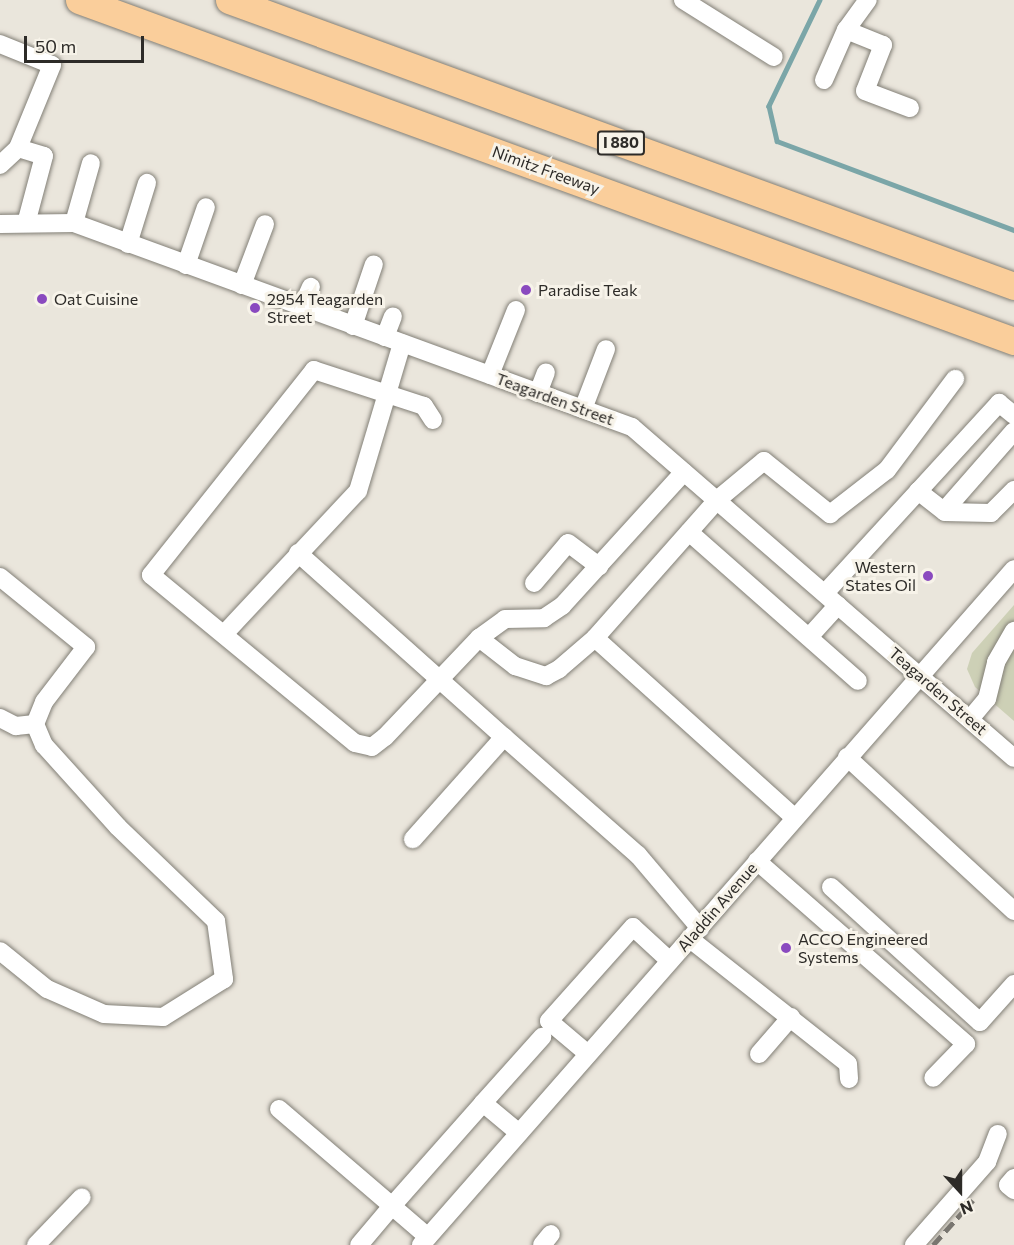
<!DOCTYPE html>
<style>
body{margin:0}
#map{position:relative;width:1014px;height:1245px;overflow:hidden;background:#eae6dc;font-family:Commissioner,sans-serif}
div>[style]{position:absolute}
.green>*{inset:0;background:#cdd0b6}
.stream>*{height:4.5px;margin:-2.25px;padding:0 2.25px;transform-origin:2.25px;border-radius:2.25px;background:#7ba6a8}
.roads{filter:drop-shadow(0 0 2px #827f76) drop-shadow(0 0 2px #827f76)}
.minor>*{height:18px;margin:-9px;padding:0 9px;transform-origin:9px;border-radius:9px;background:#fff}
.highway>*{height:27px;margin:-13.5px;padding:0 13.5px;transform-origin:13.5px;border-radius:13.5px;background:#face9b}
.rail>*{height:4.5px;margin-top:-2.25px;transform-origin:0;background:repeating-linear-gradient(90deg,#797670 0 12px,transparent 0 18px)}
.dots>*{width:16px;height:16px;translate:-50% -50%;box-sizing:border-box;border:3px solid #f7f3e9;border-radius:50%}
span{translate:-50% -50%;white-space:nowrap;text-align:center;line-height:1.15;-webkit-text-stroke:6px #f7f3e9;paint-order:stroke}
.shield-label span{padding:2px 4px;background:#f7f3e9;border:2px solid;border-radius:4px;-webkit-text-stroke-width:0}
.shield-label{font-size:15px;color:#2d2b28;font-weight:700}
.street-label{font-size:16px;color:#2d2b28}
.poi-label{font-size:16px;color:#2d2b28}
.left{translate:0 -50%;text-align:left}
.right{translate:-100% -50%;text-align:right}
.north{position:absolute;left:930px;top:1161px;width:60px;height:60px;-webkit-text-stroke:4px #f7f3e9;paint-order:stroke;rotate:159deg;font-size:16px;font-weight:700;line-height:24px;text-align:center;color:#2d2b28}
.north::after{content:'';display:block;margin:auto;width:21px;height:27px;background:#2d2b28;clip-path:polygon(50% 0,100% 100%,50% 72%,0 100%)}
.scale{position:absolute;left:24px;top:36px;width:120px;height:27px;box-sizing:border-box;border:3px solid #2d2b28;border-top:0;padding-left:8px;font-size:18px;line-height:21px;white-space:nowrap;color:#2d2b28;-webkit-text-stroke:4px #f7f3e9;paint-order:stroke}
</style>
<div id="map">
<div class="green">
<i style="clip-path:polygon(1014px 605px,1014px 721px,975px 687px,967px 669px,972px 653px)"></i>
</div>
<div class="stream">
<i style="left:820px;top:0;width:118px;rotate:115.7deg"></i>
<i style="left:769px;top:106px;width:36px;rotate:77deg"></i>
<i style="left:777px;top:141px;width:253px;rotate:20.6deg"></i>
</div>
<div class="roads">
<div class="minor">
<i style="left:683px;top:0;width:107px;rotate:32.1deg"></i>
<i style="left:846px;top:30px;width:40px;rotate:22deg"></i>
<i style="left:883px;top:45px;width:49px;rotate:111.4deg"></i>
<i style="left:865px;top:91px;width:48px;rotate:20.7deg"></i>
<i style="left:0;top:44px;width:56px;rotate:22deg"></i>
<i style="left:52px;top:65px;width:90px;rotate:112.3deg"></i>
<i style="left:18px;top:148px;width:27px;rotate:17deg"></i>
<i style="left:44px;top:156px;width:66px;rotate:104.9deg"></i>
<i style="left:824px;top:80px;width:55px;rotate:-66.3deg"></i>
<i style="left:846px;top:30px;width:37px;rotate:-54deg"></i>
<i style="left:0;top:165px;width:25px;rotate:-43deg"></i>
<i style="left:74px;top:223px;width:62px;rotate:-74.2deg"></i>
<i style="left:0;top:224px;width:74px;rotate:-0.8deg"></i>
<i style="left:74px;top:223px;width:594px;rotate:20.08deg"></i>
<i style="left:632px;top:427px;width:505px;rotate:40.91deg"></i>
<i style="left:128px;top:244px;width:64px;rotate:-72.7deg"></i>
<i style="left:186px;top:265px;width:61px;rotate:-71deg"></i>
<i style="left:242px;top:285px;width:65px;rotate:-69.3deg"></i>
<i style="left:302px;top:307px;width:22px;rotate:-66deg"></i>
<i style="left:353px;top:326px;width:65px;rotate:-71.3deg"></i>
<i style="left:385px;top:337px;width:22px;rotate:-69deg"></i>
<i style="left:490px;top:375px;width:70px;rotate:-68.2deg"></i>
<i style="left:538px;top:393px;width:22px;rotate:-69deg"></i>
<i style="left:583px;top:409px;width:64px;rotate:-69deg"></i>
<i style="left:433px;top:420px;width:17px;rotate:-123deg"></i>
<i style="left:424px;top:406px;width:116px;rotate:-161.9deg"></i>
<i style="left:314px;top:370px;width:262px;rotate:128.5deg"></i>
<i style="left:151px;top:575px;width:264px;rotate:39.5deg"></i>
<i style="left:355px;top:743px;width:17px;rotate:13deg"></i>
<i style="left:372px;top:747px;width:16px;rotate:-38deg"></i>
<i style="left:385px;top:737px;width:137px;rotate:-46.5deg"></i>
<i style="left:479px;top:638px;width:32px;rotate:-36deg"></i>
<i style="left:505px;top:619px;width:39px;rotate:-1deg"></i>
<i style="left:544px;top:618px;width:22px;rotate:-34deg"></i>
<i style="left:562px;top:606px;width:181px;rotate:-47.7deg"></i>
<i style="left:918px;top:491px;width:34px;rotate:38deg"></i>
<i style="left:945px;top:512px;width:46px;rotate:1.2deg"></i>
<i style="left:991px;top:513px;width:33px;rotate:-45deg"></i>
<i style="left:944px;top:511px;width:106px;rotate:-48.8deg"></i>
<i style="left:689px;top:532px;width:225px;rotate:41.4deg"></i>
<i style="left:298px;top:553px;width:276px;rotate:41.8deg"></i>
<i style="left:504px;top:737px;width:137px;rotate:131.7deg"></i>
<i style="left:0;top:577px;width:111px;rotate:39.1deg"></i>
<i style="left:86px;top:647px;width:69px;rotate:127.4deg"></i>
<i style="left:44px;top:702px;width:24px;rotate:112deg"></i>
<i style="left:35px;top:724px;width:23px;rotate:67deg"></i>
<i style="left:44px;top:745px;width:110px;rotate:47.9deg"></i>
<i style="left:118px;top:827px;width:136px;rotate:43.8deg"></i>
<i style="left:216px;top:921px;width:59px;rotate:82.1deg"></i>
<i style="left:224px;top:979px;width:72px;rotate:148.1deg"></i>
<i style="left:163px;top:1017px;width:59px;rotate:-177.1deg"></i>
<i style="left:104px;top:1014px;width:62px;rotate:-156.3deg"></i>
<i style="left:47px;top:989px;width:60px;rotate:-141deg"></i>
<i style="left:534px;top:583px;width:52px;rotate:-49.6deg"></i>
<i style="left:568px;top:543px;width:39px;rotate:37deg"></i>
<i style="left:825px;top:593px;width:258px;rotate:-47.5deg"></i>
<i style="left:999px;top:403px;width:19px;rotate:39deg"></i>
<i style="left:224px;top:634px;width:196px;rotate:-46.9deg"></i>
<i style="left:358px;top:491px;width:154px;rotate:-73.4deg"></i>
<i style="left:809px;top:637px;width:43px;rotate:-47.8deg"></i>
<i style="left:479px;top:638px;width:46px;rotate:37.9deg"></i>
<i style="left:515px;top:666px;width:33px;rotate:18deg"></i>
<i style="left:546px;top:676px;width:15px;rotate:-28deg"></i>
<i style="left:559px;top:669px;width:48px;rotate:-40.7deg"></i>
<i style="left:595px;top:638px;width:184px;rotate:-48.5deg"></i>
<i style="left:717px;top:500px;width:61px;rotate:-39.7deg"></i>
<i style="left:764px;top:461px;width:85px;rotate:38.8deg"></i>
<i style="left:830px;top:514px;width:72px;rotate:-37.7deg"></i>
<i style="left:887px;top:470px;width:114px;rotate:-53.2deg"></i>
<i style="left:595px;top:638px;width:269px;rotate:42deg"></i>
<i style="left:0;top:718px;width:18px;rotate:27deg"></i>
<i style="left:16px;top:726px;width:19px;rotate:-6deg"></i>
<i style="left:970px;top:719px;width:26px;rotate:-50deg"></i>
<i style="left:987px;top:699px;width:38px;rotate:-76deg"></i>
<i style="left:996px;top:662px;width:36px;rotate:-60deg"></i>
<i style="left:504px;top:737px;width:179px;rotate:41.4deg"></i>
<i style="left:638px;top:855px;width:96px;rotate:49.7deg"></i>
<i style="left:847px;top:757px;width:227px;rotate:42.7deg"></i>
<i style="left:757px;top:861px;width:278px;rotate:41.2deg"></i>
<i style="left:966px;top:1044px;width:47px;rotate:134.1deg"></i>
<i style="left:831px;top:887px;width:201px;rotate:42.2deg"></i>
<i style="left:980px;top:1022px;width:51px;rotate:-48.2deg"></i>
<i style="left:690px;top:939px;width:201px;rotate:38.3deg"></i>
<i style="left:848px;top:1064px;width:15px;rotate:86deg"></i>
<i style="left:588px;top:1054px;width:51px;rotate:-139.8deg"></i>
<i style="left:549px;top:1021px;width:126px;rotate:-48.2deg"></i>
<i style="left:633px;top:927px;width:50px;rotate:42.6deg"></i>
<i style="left:759px;top:1054px;width:49px;rotate:-49.1deg"></i>
<i style="left:279px;top:1109px;width:149px;rotate:40.6deg"></i>
<i style="left:392px;top:1206px;width:51px;rotate:130.2deg"></i>
<i style="left:519px;top:1133px;width:47px;rotate:-140.2deg"></i>
<i style="left:483px;top:1103px;width:89px;rotate:-48.2deg"></i>
<i style="left:1014px;top:1178px;width:9px;rotate:131deg"></i>
<i style="left:1008px;top:1185px;width:8px;rotate:40deg"></i>
<i style="left:428px;top:1237px;width:48px;rotate:-139.3deg"></i>
<i style="left:392px;top:1206px;width:137px;rotate:-48.5deg"></i>
<i style="left:36px;top:1245px;width:66px;rotate:-46.2deg"></i>
<i style="left:421px;top:1245px;width:899px;rotate:-48.74deg"></i>
<i style="left:542px;top:1245px;width:14px;rotate:-51deg"></i>
<i style="left:914px;top:1245px;width:111px;rotate:-48.7deg"></i>
<i style="left:987px;top:1162px;width:30px;rotate:-69deg"></i>
</div>
<div class="highway">
<i style="left:79px;top:0;width:995px;rotate:20.04deg"></i>
<i style="left:229px;top:0;width:835px;rotate:20.02deg"></i>
</div>
</div>
<div class="rail">
<i style="left:933px;top:1245px;width:60px;rotate:-48.4deg"></i>
</div>
<div class="dots">
<i style="left:526px;top:290px;background:#8a4abf"></i>
<i style="left:42px;top:299px;background:#8a4abf"></i>
<i style="left:255px;top:308px;background:#8a4abf"></i>
<i style="left:928px;top:576px;background:#8a4abf"></i>
<i style="left:786px;top:948px;background:#8a4abf"></i>
</div>
<div class="shield-label">
<span style="left:621px;top:143px">I 880</span>
</div>
<div class="street-label">
<span style="left:546px;top:170px;rotate:20deg">Nimitz Freeway</span>
<span style="left:555px;top:399px;rotate:20deg">Teagarden Street</span>
<span style="left:938px;top:691px;rotate:41deg">Teagarden Street</span>
<span style="left:717px;top:907px;rotate:-49deg">Aladdin Avenue</span>
</div>
<div class="poi-label">
<span class="left" style="left:538px;top:290px">Paradise Teak</span>
<span class="left" style="left:54px;top:299px">Oat Cuisine</span>
<span class="left" style="left:267px;top:308px">2954 Teagarden<br>Street</span>
<span class="right" style="left:916px;top:576px">Western<br>States Oil</span>
<span class="left" style="left:798px;top:948px">ACCO Engineered<br>Systems</span>
</div>
<div class="north">N</div>
<div class="scale">50 m</div>
</div>
